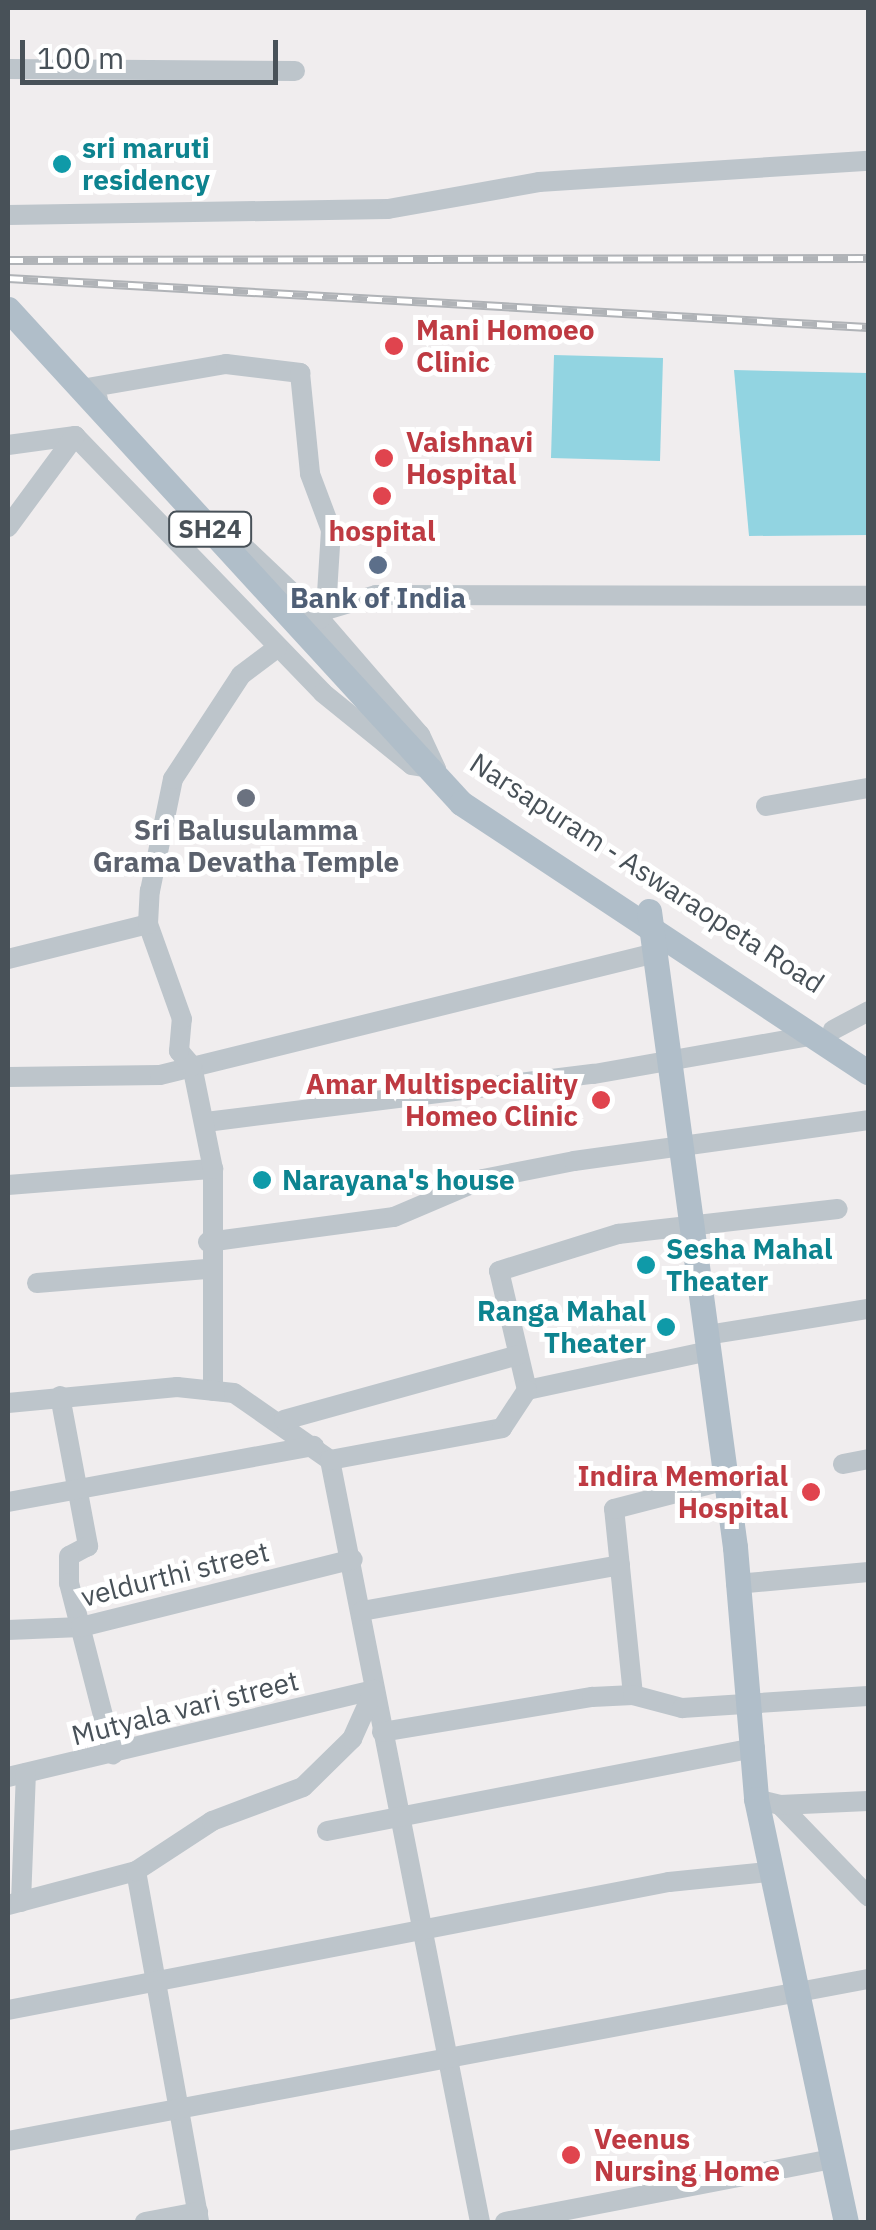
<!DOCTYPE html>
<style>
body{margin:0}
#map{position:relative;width:876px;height:2230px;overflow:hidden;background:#f0edee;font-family:"IBM Plex Sans",sans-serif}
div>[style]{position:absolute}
.water>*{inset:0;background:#92d4e1}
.minor>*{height:20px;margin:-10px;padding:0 10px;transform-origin:10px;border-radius:10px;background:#bdc5cb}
.major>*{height:25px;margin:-12.5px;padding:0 12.5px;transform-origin:12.5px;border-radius:12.5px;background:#b0bec9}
.rail>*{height:9px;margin-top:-4.5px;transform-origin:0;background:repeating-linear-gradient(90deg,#fff 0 15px,#b0b3b7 0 30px);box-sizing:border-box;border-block:2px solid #b0b3b7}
.dots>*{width:28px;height:28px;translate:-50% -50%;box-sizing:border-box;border:5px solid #fff;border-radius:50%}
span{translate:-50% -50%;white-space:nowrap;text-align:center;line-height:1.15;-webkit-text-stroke:10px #fff;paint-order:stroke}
.shield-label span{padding:2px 8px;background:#fff;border:2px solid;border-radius:8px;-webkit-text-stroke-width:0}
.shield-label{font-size:25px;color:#485158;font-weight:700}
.culture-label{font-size:28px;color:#0d838f;font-weight:700}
.left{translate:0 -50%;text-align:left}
.right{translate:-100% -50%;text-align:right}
.health-label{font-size:28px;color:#be3a42;font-weight:700}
.service-label{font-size:28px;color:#4e5e75;font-weight:700}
.worship-label{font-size:28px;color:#5b616d;font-weight:700}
.street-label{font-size:28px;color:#485158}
.frame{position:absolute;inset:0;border:10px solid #485158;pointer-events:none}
.scale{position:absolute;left:20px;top:40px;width:258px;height:45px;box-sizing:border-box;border:5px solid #485158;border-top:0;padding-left:12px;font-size:30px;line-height:35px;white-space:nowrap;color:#485158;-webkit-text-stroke:8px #fff;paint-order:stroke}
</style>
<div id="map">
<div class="water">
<i style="clip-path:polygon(554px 355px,663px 358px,660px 461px,551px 458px)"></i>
<i style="clip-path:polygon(734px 370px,868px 373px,868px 535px,749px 536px)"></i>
</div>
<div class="minor">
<i style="left:8px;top:69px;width:287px;rotate:0.4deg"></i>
<i style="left:8px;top:215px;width:380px;rotate:-0.9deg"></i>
<i style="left:388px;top:209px;width:153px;rotate:-10.1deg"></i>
<i style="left:539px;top:182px;width:330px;rotate:-3.7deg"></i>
<i style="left:98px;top:399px;width:16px;rotate:-135deg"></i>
<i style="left:87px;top:388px;width:141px;rotate:-9.8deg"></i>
<i style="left:226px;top:364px;width:75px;rotate:6.9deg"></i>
<i style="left:300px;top:373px;width:101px;rotate:84.3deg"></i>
<i style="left:310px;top:474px;width:60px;rotate:69.4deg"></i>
<i style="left:331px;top:530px;width:80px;rotate:93.6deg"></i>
<i style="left:75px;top:436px;width:357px;rotate:46deg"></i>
<i style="left:323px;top:693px;width:114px;rotate:39deg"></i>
<i style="left:412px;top:765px;width:24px;rotate:9deg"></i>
<i style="left:436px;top:769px;width:38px;rotate:-115deg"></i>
<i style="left:420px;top:735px;width:153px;rotate:-130.8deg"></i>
<i style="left:320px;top:619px;width:11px;rotate:-56deg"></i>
<i style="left:326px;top:610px;width:52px;rotate:-16.7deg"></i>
<i style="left:376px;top:595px;width:492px;rotate:0.1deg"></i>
<i style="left:8px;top:445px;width:68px;rotate:-7.7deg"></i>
<i style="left:8px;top:527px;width:113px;rotate:-53.6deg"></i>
<i style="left:227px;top:531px;width:128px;rotate:43.4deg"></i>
<i style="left:766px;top:806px;width:104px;rotate:-10deg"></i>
<i style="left:8px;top:959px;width:144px;rotate:-14deg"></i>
<i style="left:833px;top:1030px;width:40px;rotate:-28deg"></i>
<i style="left:8px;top:1077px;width:152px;rotate:-0.8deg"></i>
<i style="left:160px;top:1075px;width:506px;rotate:-13.84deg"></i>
<i style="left:206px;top:1122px;width:391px;rotate:-7.1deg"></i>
<i style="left:594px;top:1074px;width:219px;rotate:-10deg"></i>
<i style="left:8px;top:1185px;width:206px;rotate:-4.5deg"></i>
<i style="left:208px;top:1242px;width:188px;rotate:-7.7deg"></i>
<i style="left:394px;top:1217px;width:97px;rotate:-23.1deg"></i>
<i style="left:483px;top:1179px;width:93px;rotate:-11.2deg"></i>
<i style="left:574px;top:1161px;width:297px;rotate:-7.9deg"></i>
<i style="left:37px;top:1283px;width:173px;rotate:-4.7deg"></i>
<i style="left:707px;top:1335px;width:163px;rotate:-9.2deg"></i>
<i style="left:709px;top:1351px;width:186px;rotate:167.9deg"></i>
<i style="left:527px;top:1390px;width:122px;rotate:-103.2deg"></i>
<i style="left:499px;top:1271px;width:125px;rotate:-17.3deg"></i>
<i style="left:618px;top:1234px;width:221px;rotate:-6.5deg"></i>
<i style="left:213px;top:1391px;width:222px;rotate:-90deg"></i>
<i style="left:213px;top:1169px;width:105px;rotate:-101.5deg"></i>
<i style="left:192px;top:1066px;width:20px;rotate:-131deg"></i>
<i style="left:179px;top:1051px;width:32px;rotate:-85deg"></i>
<i style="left:182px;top:1019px;width:101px;rotate:-109.7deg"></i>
<i style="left:148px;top:924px;width:33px;rotate:-87deg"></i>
<i style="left:150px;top:891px;width:114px;rotate:-78.4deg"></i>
<i style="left:173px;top:779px;width:124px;rotate:-56.8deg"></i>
<i style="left:241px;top:675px;width:45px;rotate:-36.9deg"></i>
<i style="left:60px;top:1396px;width:153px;rotate:79.4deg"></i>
<i style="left:88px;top:1546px;width:21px;rotate:152deg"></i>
<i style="left:69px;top:1556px;width:27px;rotate:90deg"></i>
<i style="left:69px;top:1583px;width:177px;rotate:75.6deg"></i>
<i style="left:8px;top:1403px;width:170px;rotate:-5.4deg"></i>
<i style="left:177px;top:1387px;width:57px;rotate:6deg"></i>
<i style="left:234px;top:1393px;width:117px;rotate:34.9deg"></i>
<i style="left:330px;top:1460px;width:777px;rotate:78.86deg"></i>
<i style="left:284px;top:1420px;width:243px;rotate:-15.5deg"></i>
<i style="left:330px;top:1460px;width:175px;rotate:-10.5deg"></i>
<i style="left:502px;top:1428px;width:45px;rotate:-56.7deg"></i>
<i style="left:843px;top:1464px;width:25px;rotate:-11deg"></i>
<i style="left:8px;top:1502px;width:311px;rotate:-10.4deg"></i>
<i style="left:736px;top:1584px;width:133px;rotate:-5.2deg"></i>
<i style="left:362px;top:1611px;width:262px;rotate:-10.1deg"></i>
<i style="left:8px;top:1630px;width:73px;rotate:-2.4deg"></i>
<i style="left:81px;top:1627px;width:280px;rotate:-14deg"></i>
<i style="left:633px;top:1695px;width:187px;rotate:-95.8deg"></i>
<i style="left:614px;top:1509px;width:116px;rotate:-14.5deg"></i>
<i style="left:382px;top:1732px;width:213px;rotate:-9.5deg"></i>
<i style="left:592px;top:1697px;width:41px;rotate:-2.8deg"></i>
<i style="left:633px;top:1695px;width:51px;rotate:14.9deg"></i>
<i style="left:682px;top:1708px;width:186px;rotate:-3.7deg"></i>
<i style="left:8px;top:1777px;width:376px;rotate:-13.4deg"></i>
<i style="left:756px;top:1799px;width:25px;rotate:14deg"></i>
<i style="left:780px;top:1805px;width:127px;rotate:46deg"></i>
<i style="left:780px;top:1805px;width:88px;rotate:-2.6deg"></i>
<i style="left:327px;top:1831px;width:436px;rotate:-11deg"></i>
<i style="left:136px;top:1871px;width:357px;rotate:79.8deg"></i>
<i style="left:21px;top:1902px;width:129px;rotate:-87.8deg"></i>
<i style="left:8px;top:1905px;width:132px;rotate:-14.9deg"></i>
<i style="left:136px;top:1871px;width:91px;rotate:-33.3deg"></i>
<i style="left:212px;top:1821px;width:97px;rotate:-20.5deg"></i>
<i style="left:303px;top:1787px;width:69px;rotate:-44.4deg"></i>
<i style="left:352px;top:1739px;width:54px;rotate:-65.8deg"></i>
<i style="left:8px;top:2010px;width:673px;rotate:-10.96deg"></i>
<i style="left:669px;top:1882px;width:100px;rotate:-5.8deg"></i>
<i style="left:8px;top:2141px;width:875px;rotate:-10.67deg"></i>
<i style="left:145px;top:2222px;width:54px;rotate:-10.7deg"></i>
<i style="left:505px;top:2222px;width:329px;rotate:-10.9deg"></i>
</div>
<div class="major">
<i style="left:8px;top:309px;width:670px;rotate:47.48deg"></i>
<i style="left:461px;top:803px;width:488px;rotate:33.5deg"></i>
<i style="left:649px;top:911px;width:642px;rotate:82.3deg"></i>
<i style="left:735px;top:1547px;width:253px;rotate:85.2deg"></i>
<i style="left:756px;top:1799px;width:432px;rotate:78deg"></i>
</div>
<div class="rail">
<i style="left:8px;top:260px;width:860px;rotate:-0.13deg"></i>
<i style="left:8px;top:278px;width:861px;rotate:3.26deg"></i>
</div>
<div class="dots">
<i style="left:62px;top:164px;background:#0f9aa8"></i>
<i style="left:394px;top:346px;background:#e0444e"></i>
<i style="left:384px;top:458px;background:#e0444e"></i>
<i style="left:382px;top:496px;background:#e0444e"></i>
<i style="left:378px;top:565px;background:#5c6f8a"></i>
<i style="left:246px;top:798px;background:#6b7280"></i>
<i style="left:601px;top:1100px;background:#e0444e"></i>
<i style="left:262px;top:1180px;background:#0f9aa8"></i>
<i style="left:646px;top:1265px;background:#0f9aa8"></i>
<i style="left:666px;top:1327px;background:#0f9aa8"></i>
<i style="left:811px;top:1492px;background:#e0444e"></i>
<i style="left:571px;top:2155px;background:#e0444e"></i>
</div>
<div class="shield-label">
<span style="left:210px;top:529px">SH24</span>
</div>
<div class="culture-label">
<span class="left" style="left:82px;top:164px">sri maruti<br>residency</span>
<span class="left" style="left:282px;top:1180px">Narayana's house</span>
<span class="left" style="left:666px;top:1265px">Sesha Mahal<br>Theater</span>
<span class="right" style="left:646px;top:1327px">Ranga Mahal<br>Theater</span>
</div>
<div class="health-label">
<span class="left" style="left:416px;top:346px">Mani Homoeo<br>Clinic</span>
<span class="left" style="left:406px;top:458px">Vaishnavi<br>Hospital</span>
<span style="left:382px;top:531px">hospital</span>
<span class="right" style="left:578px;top:1100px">Amar Multispeciality<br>Homeo Clinic</span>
<span class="right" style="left:788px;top:1492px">Indira Memorial<br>Hospital</span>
<span class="left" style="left:594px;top:2155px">Veenus<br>Nursing Home</span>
</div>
<div class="service-label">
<span style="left:378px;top:598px">Bank of India</span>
</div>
<div class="worship-label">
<span style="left:246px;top:846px">Sri Balusulamma<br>Grama Devatha Temple</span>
</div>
<div class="street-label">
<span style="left:647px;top:873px;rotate:33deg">Narsapuram - Aswaraopeta Road</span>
<span style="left:175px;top:1574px;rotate:-14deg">veldurthi street</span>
<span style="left:185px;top:1708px;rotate:-14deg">Mutyala vari street</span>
</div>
<div class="frame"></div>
<div class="scale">100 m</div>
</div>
